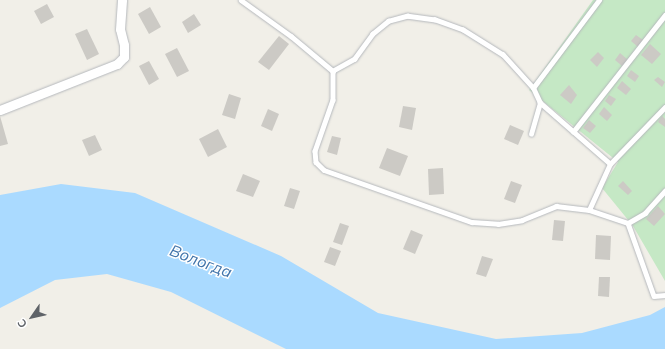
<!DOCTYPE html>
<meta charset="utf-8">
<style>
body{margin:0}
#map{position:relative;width:665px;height:349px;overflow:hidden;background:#f1efe8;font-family:Mulish,sans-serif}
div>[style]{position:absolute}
.green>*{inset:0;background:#c5e8c5}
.water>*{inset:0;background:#aadaff}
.building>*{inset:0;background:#cccac5}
.roads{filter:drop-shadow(0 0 1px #b5b8bc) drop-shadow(0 0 1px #b5b8bc)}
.lane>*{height:4.5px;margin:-2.25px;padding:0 2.25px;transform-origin:2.25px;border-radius:2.25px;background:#fff}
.street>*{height:9px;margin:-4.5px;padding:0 4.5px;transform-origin:4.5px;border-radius:4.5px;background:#fff}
span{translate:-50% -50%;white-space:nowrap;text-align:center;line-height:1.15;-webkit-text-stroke:3px #fff;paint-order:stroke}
.water-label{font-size:16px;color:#4174aa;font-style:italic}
.north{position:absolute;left:12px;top:297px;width:40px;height:40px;-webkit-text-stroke:3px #fff;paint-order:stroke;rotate:236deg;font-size:11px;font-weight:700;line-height:16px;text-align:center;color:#5f6368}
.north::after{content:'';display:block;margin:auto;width:14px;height:18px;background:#5f6368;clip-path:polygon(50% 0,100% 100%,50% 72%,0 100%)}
</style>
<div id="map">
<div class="green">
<i style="clip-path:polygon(593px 0,665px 0,665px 281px,633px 226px,602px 188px,618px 162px,529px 90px)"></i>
</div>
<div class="water">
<i style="clip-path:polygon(61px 184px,135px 193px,281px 256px,378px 313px,496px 339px,582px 333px,650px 315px,665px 307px,665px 349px,286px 349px,171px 292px,107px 274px,55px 280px,0 308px,0 195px)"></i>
</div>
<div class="building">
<i style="clip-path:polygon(47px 4px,54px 17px,41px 24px,34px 11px)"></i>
<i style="clip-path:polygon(150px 7px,161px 27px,149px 34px,138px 14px)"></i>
<i style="clip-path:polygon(194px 14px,201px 25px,188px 33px,182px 22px)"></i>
<i style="clip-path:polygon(87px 29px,99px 54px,87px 60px,75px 34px)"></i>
<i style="clip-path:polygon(636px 35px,643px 40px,638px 47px,631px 41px)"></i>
<i style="clip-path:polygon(279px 36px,289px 44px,269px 70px,258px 62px)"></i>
<i style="clip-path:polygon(650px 44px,661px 54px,652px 64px,641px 55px)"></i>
<i style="clip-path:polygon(177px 48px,189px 71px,177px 77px,165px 54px)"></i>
<i style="clip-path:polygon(598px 52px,604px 58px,597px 67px,590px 60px)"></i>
<i style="clip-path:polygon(620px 53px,628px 60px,622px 66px,615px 60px)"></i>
<i style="clip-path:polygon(149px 61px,159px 79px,149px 85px,139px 66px)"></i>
<i style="clip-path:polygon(631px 70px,639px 76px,635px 82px,627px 76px)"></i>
<i style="clip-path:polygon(658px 77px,665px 82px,662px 87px,654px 80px)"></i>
<i style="clip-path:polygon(622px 81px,631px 89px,626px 95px,617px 88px)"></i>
<i style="clip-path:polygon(569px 85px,577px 95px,571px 104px,560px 95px)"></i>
<i style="clip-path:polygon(229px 94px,241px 98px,235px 119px,222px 115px)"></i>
<i style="clip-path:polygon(609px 95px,616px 99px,611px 106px,605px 101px)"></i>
<i style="clip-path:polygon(403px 106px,416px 108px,412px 130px,399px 127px)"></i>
<i style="clip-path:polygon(604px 107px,612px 115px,607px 121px,599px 114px)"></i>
<i style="clip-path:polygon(268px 109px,279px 114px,272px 131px,261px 126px)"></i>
<i style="clip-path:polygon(0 116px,8px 144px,0 146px)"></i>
<i style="clip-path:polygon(662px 116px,665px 119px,665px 127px,658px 122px)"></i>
<i style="clip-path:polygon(589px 120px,596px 126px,590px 133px,583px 128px)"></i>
<i style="clip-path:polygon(510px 125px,524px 131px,518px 145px,504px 139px)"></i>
<i style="clip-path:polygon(218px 129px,227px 147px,208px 157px,199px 139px)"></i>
<i style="clip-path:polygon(95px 135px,102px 150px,89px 156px,82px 140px)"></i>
<i style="clip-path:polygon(332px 136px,341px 138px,337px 155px,327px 152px)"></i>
<i style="clip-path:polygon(387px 148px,408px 156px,400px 176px,379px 168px)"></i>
<i style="clip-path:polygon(443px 168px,444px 194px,429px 195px,428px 169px)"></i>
<i style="clip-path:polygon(243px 174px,260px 181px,253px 197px,236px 191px)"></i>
<i style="clip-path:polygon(511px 181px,522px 185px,515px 203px,504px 199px)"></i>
<i style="clip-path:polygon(623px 181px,632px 191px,628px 195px,618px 186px)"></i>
<i style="clip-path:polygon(290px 188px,300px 191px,294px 209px,284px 206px)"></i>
<i style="clip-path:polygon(658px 206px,665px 214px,654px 226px,646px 219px)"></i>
<i style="clip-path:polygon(554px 220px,565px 221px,563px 241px,552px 240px)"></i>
<i style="clip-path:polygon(340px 223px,349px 226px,342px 245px,333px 242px)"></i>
<i style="clip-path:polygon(411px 230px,423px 235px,415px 254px,403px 249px)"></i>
<i style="clip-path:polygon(596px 235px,611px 236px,610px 260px,595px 259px)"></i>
<i style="clip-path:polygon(330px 247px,341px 251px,335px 266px,324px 262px)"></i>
<i style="clip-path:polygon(482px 256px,493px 259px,486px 277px,476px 274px)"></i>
<i style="clip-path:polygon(599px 277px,610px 277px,609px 297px,598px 296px)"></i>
</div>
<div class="roads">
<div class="lane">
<i style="left:241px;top:0;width:62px;rotate:35.8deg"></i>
<i style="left:291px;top:36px;width:55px;rotate:39.8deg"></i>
<i style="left:533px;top:88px;width:110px;rotate:-53.1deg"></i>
<i style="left:573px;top:132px;width:149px;rotate:-51.8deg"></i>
<i style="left:531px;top:134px;width:32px;rotate:-74deg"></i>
<i style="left:610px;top:164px;width:93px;rotate:-138.9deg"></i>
<i style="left:540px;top:103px;width:17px;rotate:-115deg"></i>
<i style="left:533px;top:88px;width:45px;rotate:-132.3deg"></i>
<i style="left:503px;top:55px;width:47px;rotate:-148deg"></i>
<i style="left:463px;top:30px;width:30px;rotate:-160deg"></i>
<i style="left:435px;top:20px;width:27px;rotate:-172deg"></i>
<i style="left:408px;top:16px;width:20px;rotate:165deg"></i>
<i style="left:389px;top:21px;width:21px;rotate:141deg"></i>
<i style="left:373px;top:34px;width:31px;rotate:126deg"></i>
<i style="left:355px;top:59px;width:25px;rotate:151deg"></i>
<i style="left:333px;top:71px;width:29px;rotate:90deg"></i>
<i style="left:333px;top:100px;width:54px;rotate:109.4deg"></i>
<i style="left:315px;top:151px;width:11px;rotate:85deg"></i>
<i style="left:316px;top:162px;width:11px;rotate:45deg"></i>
<i style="left:324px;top:170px;width:157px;rotate:19.4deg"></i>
<i style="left:472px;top:222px;width:26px;rotate:4deg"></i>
<i style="left:498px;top:224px;width:24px;rotate:-9deg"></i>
<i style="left:522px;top:220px;width:37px;rotate:-22deg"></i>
<i style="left:556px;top:206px;width:33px;rotate:7deg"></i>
<i style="left:589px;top:210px;width:41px;rotate:18.4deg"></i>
<i style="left:628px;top:223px;width:77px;rotate:70.4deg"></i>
<i style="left:654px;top:296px;width:11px;rotate:-5deg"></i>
<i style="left:589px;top:210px;width:51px;rotate:-65.5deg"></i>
<i style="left:610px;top:164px;width:79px;rotate:-46deg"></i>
<i style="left:628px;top:223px;width:20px;rotate:-30deg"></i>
<i style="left:645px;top:213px;width:30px;rotate:-48deg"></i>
</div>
<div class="street">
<i style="left:0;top:110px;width:126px;rotate:-21.5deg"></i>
<i style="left:117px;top:64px;width:10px;rotate:-45deg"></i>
<i style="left:124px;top:57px;width:12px;rotate:-90deg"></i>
<i style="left:124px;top:45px;width:16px;rotate:-104deg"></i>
<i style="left:120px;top:29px;width:29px;rotate:-86deg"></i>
</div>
</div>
<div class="water-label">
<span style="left:201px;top:261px;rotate:21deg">Вологда</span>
</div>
<div class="north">С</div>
</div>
